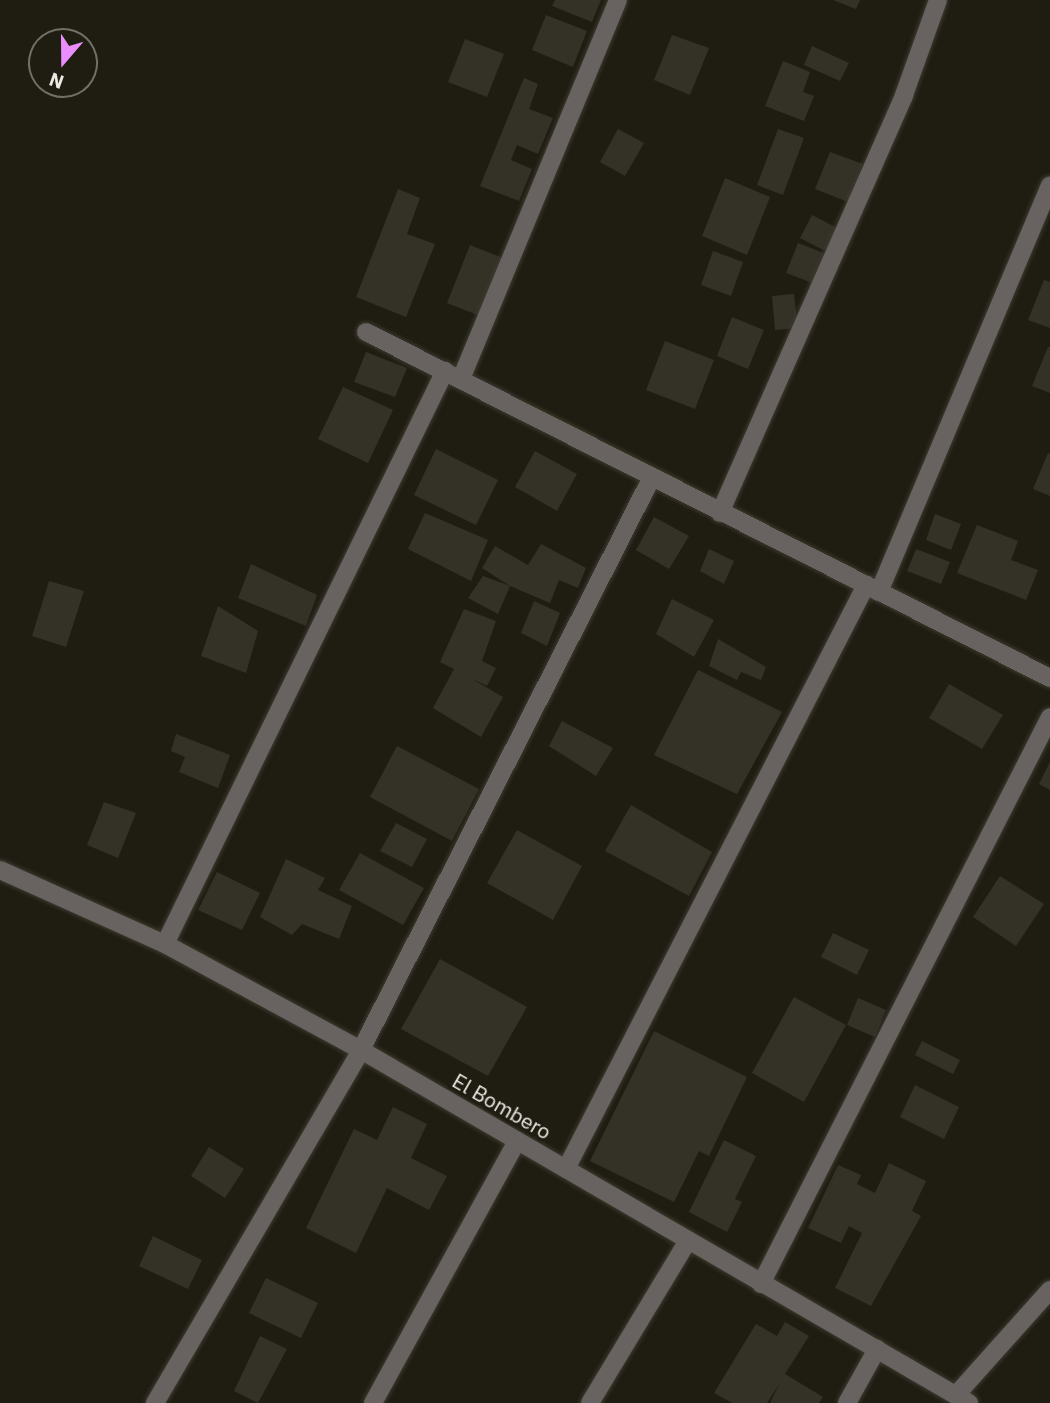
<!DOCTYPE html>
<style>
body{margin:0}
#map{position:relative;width:1050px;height:1403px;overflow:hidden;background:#1f1d12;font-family:"IBM Plex Sans",sans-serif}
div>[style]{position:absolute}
.building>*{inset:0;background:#343227}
.roads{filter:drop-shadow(0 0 2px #3c3a2f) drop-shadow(0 0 2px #3c3a2f)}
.minor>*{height:18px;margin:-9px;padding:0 9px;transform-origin:9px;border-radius:9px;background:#686360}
span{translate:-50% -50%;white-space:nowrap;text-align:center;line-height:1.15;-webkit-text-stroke:7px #1f1d12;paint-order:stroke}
.street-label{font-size:21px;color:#ebeae3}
.north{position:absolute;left:28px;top:28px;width:70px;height:70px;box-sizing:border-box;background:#1f1d12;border:2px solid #716f66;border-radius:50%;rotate:200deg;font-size:19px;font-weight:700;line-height:28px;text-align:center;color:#ebeae3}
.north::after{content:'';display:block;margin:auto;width:24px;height:32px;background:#ea8dfd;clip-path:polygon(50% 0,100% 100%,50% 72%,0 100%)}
</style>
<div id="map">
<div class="building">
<i style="clip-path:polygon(555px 0,601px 0,592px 22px,552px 6px)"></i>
<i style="clip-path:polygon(833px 0,860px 0,856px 9px)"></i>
<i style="clip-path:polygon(546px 15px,587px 31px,573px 67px,532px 50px)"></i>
<i style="clip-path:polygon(672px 35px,709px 48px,690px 95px,654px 80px)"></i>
<i style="clip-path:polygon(465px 39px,504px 54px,487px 97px,448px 82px)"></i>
<i style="clip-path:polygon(812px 46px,849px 63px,840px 81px,804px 65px)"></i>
<i style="clip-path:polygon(783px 61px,810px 72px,803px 92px,814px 96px,804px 121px,765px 106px)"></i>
<i style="clip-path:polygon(524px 78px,538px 84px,529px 109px,553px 118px,538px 154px,517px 145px,511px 160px,532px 169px,519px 201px,480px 186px)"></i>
<i style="clip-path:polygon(618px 129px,644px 143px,625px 176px,600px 162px)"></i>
<i style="clip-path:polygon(778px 129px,804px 138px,783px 195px,757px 185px)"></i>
<i style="clip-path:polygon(830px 152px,863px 164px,848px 202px,815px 189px)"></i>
<i style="clip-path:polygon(725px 178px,770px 197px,747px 255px,702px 236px)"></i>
<i style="clip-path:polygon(398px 189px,420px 198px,407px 234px,435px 244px,406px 317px,356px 297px)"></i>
<i style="clip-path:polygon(812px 215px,841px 230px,829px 253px,800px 238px)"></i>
<i style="clip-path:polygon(798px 243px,829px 255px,818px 285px,786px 273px)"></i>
<i style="clip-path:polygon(470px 245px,503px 258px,480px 316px,447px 303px)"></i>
<i style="clip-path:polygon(713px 251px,743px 262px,731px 296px,701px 285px)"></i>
<i style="clip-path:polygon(1044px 280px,1050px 282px,1050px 328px,1028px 320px)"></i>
<i style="clip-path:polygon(794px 294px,798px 328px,775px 330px,772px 296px)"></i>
<i style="clip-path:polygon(732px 317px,764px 330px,748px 369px,717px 356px)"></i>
<i style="clip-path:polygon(665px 341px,714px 360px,695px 409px,646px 390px)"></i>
<i style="clip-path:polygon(1048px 347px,1050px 347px,1050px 393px,1032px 386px)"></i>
<i style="clip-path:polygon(366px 352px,407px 368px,395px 397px,354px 382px)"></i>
<i style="clip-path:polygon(343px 387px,393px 410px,368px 463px,318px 439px)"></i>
<i style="clip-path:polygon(436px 449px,498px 480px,476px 525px,414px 495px)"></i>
<i style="clip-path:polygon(535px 451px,577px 474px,557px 511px,515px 487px)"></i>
<i style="clip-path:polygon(1048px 453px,1050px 454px,1050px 496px,1033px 489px)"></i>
<i style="clip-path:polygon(425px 513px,488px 540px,471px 581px,408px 549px)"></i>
<i style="clip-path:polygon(935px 514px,961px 524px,951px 550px,926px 540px)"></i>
<i style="clip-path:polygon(654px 517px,689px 536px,669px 569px,636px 550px)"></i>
<i style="clip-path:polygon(977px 525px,1018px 541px,1011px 560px,1038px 570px,1026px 600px,957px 573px)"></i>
<i style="clip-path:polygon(541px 544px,586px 568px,578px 588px,559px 580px,550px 603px,510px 586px,482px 568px,495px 546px,528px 565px)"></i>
<i style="clip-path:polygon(709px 549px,734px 561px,724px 584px,700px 571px)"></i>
<i style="clip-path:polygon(916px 549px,950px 562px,941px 584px,907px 571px)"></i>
<i style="clip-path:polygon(251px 564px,317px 595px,306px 626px,238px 598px)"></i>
<i style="clip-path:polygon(483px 576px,510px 586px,498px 614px,468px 598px)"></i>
<i style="clip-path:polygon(49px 581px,84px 591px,66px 647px,32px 636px)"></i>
<i style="clip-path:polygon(672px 599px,714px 620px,694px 657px,656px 634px)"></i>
<i style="clip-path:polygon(534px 601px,560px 613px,547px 646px,521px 633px)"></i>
<i style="clip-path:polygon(218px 606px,258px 631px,246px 673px,201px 656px)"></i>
<i style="clip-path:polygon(464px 609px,496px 621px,482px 661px,496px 668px,487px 686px,472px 679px,503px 697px,481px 737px,433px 708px,454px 669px,440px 662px)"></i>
<i style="clip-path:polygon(718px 639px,766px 667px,761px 680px,741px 672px,737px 680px,709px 666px)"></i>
<i style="clip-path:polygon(698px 670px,782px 712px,737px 794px,654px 755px)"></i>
<i style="clip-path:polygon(949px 684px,1003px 715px,982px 749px,929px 718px)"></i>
<i style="clip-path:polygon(562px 721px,613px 748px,596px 776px,549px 746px)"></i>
<i style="clip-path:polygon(176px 734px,230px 755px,218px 788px,179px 772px,185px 757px,171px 751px)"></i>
<i style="clip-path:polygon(397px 746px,479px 789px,452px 841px,370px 797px)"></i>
<i style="clip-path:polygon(1050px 762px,1050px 790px,1039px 784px)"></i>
<i style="clip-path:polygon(104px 802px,136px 813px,118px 858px,87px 845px)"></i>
<i style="clip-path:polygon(631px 805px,712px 852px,689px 896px,605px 851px)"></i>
<i style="clip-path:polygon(396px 823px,427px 839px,412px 867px,380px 851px)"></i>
<i style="clip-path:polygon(517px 830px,582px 866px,553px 920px,487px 883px)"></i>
<i style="clip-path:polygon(360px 853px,424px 888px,403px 925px,339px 890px)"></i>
<i style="clip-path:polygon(286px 859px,325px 878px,318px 890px,352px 906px,339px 939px,302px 924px,292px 935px,260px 917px)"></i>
<i style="clip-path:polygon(217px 872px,260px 893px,242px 930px,198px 910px)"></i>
<i style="clip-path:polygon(1000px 876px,1044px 904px,1016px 946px,973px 917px)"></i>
<i style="clip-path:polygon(833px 933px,869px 950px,857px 975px,821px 957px)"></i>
<i style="clip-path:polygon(440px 959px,527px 1007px,488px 1076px,401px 1029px)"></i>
<i style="clip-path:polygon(794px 997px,846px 1025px,804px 1102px,752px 1073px)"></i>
<i style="clip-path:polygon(858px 998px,886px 1010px,875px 1037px,847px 1025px)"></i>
<i style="clip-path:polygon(654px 1031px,747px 1077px,709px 1156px,699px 1151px,674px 1202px,590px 1161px)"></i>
<i style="clip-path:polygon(922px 1041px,960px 1060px,953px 1074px,915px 1055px)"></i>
<i style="clip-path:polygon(915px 1085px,959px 1107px,944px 1139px,900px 1117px)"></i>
<i style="clip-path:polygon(393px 1107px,427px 1124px,411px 1158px,447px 1176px,429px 1210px,387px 1188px,356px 1253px,306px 1228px,354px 1129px,377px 1140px)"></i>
<i style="clip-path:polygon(724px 1140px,756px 1156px,735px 1199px,742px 1202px,727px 1232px,689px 1212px)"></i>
<i style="clip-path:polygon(209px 1147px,244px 1169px,225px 1198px,191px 1176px)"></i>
<i style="clip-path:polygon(889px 1163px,926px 1181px,912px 1211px,921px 1216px,871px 1306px,835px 1288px,862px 1233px,849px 1226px,841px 1243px,808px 1228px,838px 1165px,861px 1175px,857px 1184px,875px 1193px)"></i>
<i style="clip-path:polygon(153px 1236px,202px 1260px,188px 1289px,139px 1266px)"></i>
<i style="clip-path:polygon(266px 1278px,318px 1303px,301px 1338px,249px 1313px)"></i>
<i style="clip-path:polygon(785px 1322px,809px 1336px,785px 1374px,823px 1397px,819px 1403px,770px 1403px,780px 1383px,767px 1403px,732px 1403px,714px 1393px,756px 1324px,777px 1336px)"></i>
<i style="clip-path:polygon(260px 1336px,287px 1349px,258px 1403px,234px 1391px)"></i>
</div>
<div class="roads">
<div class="minor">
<i style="left:366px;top:332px;width:767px;rotate:26.83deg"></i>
<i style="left:461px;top:379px;width:410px;rotate:-67.5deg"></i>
<i style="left:720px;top:513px;width:457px;rotate:-66.2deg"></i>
<i style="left:904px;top:95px;width:101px;rotate:-70.3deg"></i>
<i style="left:0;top:870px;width:181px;rotate:24.2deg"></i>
<i style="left:165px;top:944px;width:223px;rotate:28.4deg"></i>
<i style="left:361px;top:1050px;width:703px;rotate:30.14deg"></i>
<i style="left:165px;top:944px;width:638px;rotate:-63.96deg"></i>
<i style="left:566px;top:1169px;width:657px;rotate:-62.81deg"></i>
<i style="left:866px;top:585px;width:15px;rotate:28deg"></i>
<i style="left:879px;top:592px;width:441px;rotate:-67.2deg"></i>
<i style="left:761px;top:1284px;width:636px;rotate:-62.99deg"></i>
<i style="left:956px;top:1395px;width:141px;rotate:-48.2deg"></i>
<i style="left:155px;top:1403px;width:409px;rotate:-59.7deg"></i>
<i style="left:361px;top:1050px;width:643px;rotate:-63.08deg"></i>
<i style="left:373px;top:1403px;width:299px;rotate:-61.2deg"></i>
<i style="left:590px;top:1403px;width:188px;rotate:-58.9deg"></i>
<i style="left:847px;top:1403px;width:62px;rotate:-60.9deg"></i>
</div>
</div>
<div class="street-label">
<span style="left:502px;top:1106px;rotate:30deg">El Bombero</span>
</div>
<div class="north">N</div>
</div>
